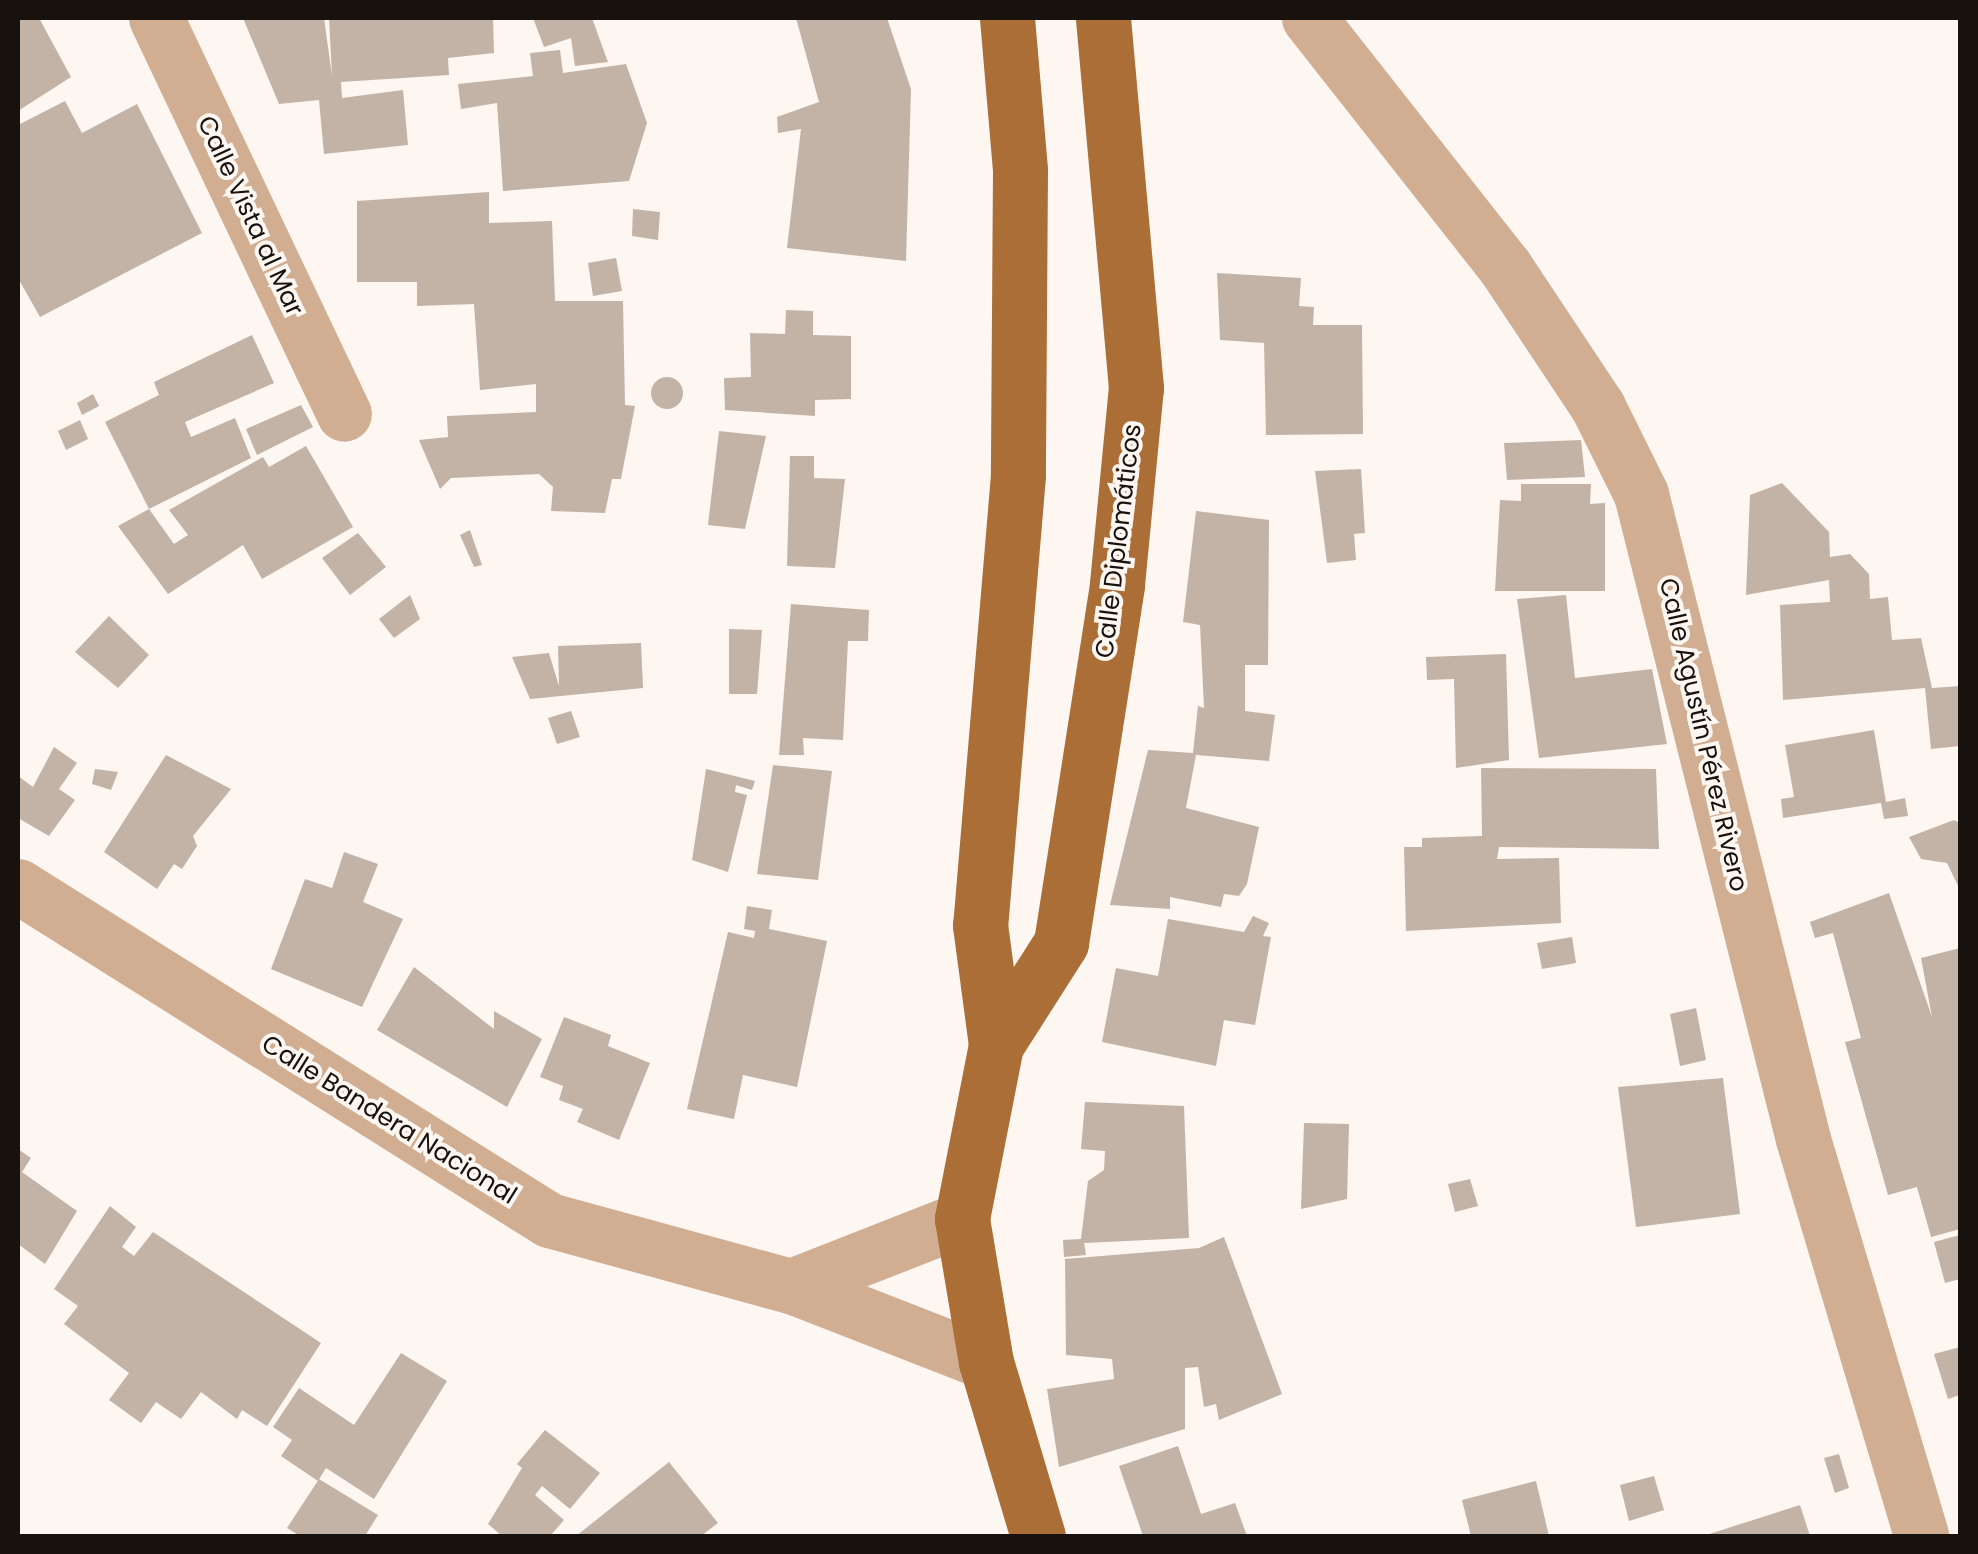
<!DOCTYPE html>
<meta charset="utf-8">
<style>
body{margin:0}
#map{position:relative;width:1978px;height:1554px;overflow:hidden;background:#fdf6f1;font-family:Poppins,sans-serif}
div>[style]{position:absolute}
.building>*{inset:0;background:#c3b3a7}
.round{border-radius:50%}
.minor>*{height:55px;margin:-27.5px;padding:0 27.5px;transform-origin:27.5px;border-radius:27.5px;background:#d1ad92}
.major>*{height:55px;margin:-27.5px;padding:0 27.5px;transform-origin:27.5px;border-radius:27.5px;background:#ab6e36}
span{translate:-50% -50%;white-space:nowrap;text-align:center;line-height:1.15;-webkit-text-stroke:8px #fdf6f1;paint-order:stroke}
.street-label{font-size:25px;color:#18120e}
.frame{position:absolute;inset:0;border:20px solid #18120e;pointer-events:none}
</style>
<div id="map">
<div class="building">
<i style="clip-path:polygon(18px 18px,39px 18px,71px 77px,18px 111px)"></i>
<i style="clip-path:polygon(243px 18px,324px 18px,332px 76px,329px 18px,493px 18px,494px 53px,448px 58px,449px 75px,341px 82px,342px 98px,403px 90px,408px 145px,324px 154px,319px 100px,279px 104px)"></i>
<i style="clip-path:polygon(533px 18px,592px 18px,608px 62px,575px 66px,571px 38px,544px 47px)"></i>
<i style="clip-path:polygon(796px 18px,887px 18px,911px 89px,906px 261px,787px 248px,801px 129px,778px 133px,777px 117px,819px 102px)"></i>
<i style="clip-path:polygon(560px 50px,563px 73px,626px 64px,647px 123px,629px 181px,503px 191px,497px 103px,461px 109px,458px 84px,533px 76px,530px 53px)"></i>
<i style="clip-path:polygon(65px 101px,82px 133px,137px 104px,202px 233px,40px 317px,18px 278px,18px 125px)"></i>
<i style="clip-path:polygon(489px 192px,489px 223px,552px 221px,555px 301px,623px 301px,625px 405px,635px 406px,621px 479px,612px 479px,605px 513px,551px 511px,553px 487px,539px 474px,451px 478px,440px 489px,419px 440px,448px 437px,447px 416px,536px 412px,536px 384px,480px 390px,474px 304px,417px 306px,417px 282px,357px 282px,357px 201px)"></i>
<i style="clip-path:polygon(633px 209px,660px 212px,658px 240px,632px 236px)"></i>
<i style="clip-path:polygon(616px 258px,622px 291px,593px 296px,588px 263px)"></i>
<i style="clip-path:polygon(1217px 273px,1301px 278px,1299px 306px,1314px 307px,1313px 325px,1362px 325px,1363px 434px,1266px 435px,1264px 343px,1220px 340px)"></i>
<i style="clip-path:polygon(786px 310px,813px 311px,813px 335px,851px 336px,851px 399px,815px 400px,815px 416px,725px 410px,724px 378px,751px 377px,750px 333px,785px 334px)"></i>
<i style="clip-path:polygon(252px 335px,274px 383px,185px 422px,191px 437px,235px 418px,251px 458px,149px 509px,105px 422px,159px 395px,154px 382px)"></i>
<i class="round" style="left:651px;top:377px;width:32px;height:32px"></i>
<i style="clip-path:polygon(93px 394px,99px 406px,82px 415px,77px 403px)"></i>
<i style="clip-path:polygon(301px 405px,313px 427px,257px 455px,246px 429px)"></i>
<i style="clip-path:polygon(80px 420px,88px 439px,66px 450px,58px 431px)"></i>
<i style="clip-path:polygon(719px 431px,766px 436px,745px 529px,708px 525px)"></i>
<i style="clip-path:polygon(1581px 440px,1585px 477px,1507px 480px,1504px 443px)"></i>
<i style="clip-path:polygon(306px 446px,353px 527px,262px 579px,243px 545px,168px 594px,118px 526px,149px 509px,174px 544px,188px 535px,169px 510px,263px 457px,269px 467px)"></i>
<i style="clip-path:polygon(790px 456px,814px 456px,814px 478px,845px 479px,835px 568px,787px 566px)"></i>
<i style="clip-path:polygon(1361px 469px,1365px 533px,1354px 534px,1356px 560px,1327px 563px,1315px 471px)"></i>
<i style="clip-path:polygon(1782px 483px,1829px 532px,1830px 557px,1850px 554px,1869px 574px,1870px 599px,1888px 597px,1892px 640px,1921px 638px,1932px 688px,1960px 686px,1960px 746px,1931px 749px,1925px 688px,1783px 700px,1780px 605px,1830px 602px,1829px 580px,1746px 595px,1750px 495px)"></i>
<i style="clip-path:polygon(1521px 484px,1591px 484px,1590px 504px,1605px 503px,1605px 591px,1495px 591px,1500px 500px,1521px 501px)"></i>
<i style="clip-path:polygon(1196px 511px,1269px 520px,1268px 665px,1245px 665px,1245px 711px,1275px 715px,1269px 761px,1196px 755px,1186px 808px,1259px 827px,1247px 884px,1239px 896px,1224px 894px,1221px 907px,1170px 897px,1170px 909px,1110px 905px,1148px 750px,1193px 753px,1198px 706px,1204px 708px,1200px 625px,1183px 622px)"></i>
<i style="clip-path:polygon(470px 530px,482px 565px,474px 567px,460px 535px)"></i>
<i style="clip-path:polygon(358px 533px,386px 567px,350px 595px,322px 558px)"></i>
<i style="clip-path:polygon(410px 595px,420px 619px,394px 638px,379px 619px)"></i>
<i style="clip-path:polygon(1566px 595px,1575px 678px,1652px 669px,1667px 744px,1539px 758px,1517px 599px)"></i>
<i style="clip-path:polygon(791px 604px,869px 610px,868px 641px,848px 641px,843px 740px,803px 738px,804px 755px,779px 755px)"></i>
<i style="clip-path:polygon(109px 616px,149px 655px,118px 688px,75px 652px)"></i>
<i style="clip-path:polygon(729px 629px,762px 630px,757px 694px,729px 694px)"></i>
<i style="clip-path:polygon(641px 643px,643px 688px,530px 699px,512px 657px,549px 653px,559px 686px,558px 646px)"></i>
<i style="clip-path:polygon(1506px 654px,1509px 760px,1456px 768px,1454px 679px,1427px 680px,1426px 657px)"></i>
<i style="clip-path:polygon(571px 711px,580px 737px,557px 744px,548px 718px)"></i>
<i style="clip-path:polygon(1874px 730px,1886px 802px,1905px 798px,1908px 816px,1884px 819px,1881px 803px,1783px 818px,1781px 799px,1794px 797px,1785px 745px)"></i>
<i style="clip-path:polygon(54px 747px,77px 763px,59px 789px,75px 800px,49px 836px,18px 818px,18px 776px,33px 787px)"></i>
<i style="clip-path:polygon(166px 755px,231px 789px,193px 836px,197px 846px,182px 869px,174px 864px,157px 889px,104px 852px)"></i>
<i style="clip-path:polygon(773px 765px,832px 771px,818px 880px,757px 874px)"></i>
<i style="clip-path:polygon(1481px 768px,1656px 769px,1659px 849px,1499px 847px,1497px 859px,1559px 858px,1561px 923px,1406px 931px,1404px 847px,1422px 847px,1422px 838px,1482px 836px)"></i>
<i style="clip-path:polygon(95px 769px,118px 772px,111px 790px,92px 784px)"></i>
<i style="clip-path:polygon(706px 769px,755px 781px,752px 790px,736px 785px,735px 792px,747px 795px,728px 872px,692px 860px)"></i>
<i style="clip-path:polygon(1954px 820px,1960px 823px,1960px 890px,1947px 863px,1921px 859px,1909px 837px)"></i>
<i style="clip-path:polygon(344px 852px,378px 864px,363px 902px,403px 919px,362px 1007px,271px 969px,305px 879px,332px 888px)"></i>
<i style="clip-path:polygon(1889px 893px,1932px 1017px,1921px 958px,1960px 948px,1960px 1229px,1931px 1237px,1917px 1187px,1888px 1195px,1845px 1042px,1861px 1038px,1833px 933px,1815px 938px,1810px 922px)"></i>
<i style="clip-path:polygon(747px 906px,772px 910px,769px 929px,827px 941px,797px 1087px,743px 1075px,734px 1119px,687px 1109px,728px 932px,754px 938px,755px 931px,744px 929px)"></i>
<i style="clip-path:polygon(1253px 916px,1269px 923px,1263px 936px,1271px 937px,1255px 1025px,1224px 1020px,1216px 1066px,1102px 1042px,1116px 968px,1158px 976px,1168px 919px,1244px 932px)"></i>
<i style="clip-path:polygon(1572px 937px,1576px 963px,1542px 969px,1537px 943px)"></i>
<i style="clip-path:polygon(414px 967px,494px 1029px,494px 1011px,542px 1039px,507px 1107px,377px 1030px)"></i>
<i style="clip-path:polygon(1696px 1008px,1706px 1060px,1680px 1066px,1670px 1014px)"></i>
<i style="clip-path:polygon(564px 1017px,611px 1035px,608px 1046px,650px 1063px,619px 1140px,577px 1122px,583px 1109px,559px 1100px,563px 1086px,540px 1077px)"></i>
<i style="clip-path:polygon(1723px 1078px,1740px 1214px,1636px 1227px,1618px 1087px)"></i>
<i style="clip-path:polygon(1085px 1102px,1184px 1106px,1189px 1238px,1084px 1243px,1086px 1255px,1064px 1257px,1063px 1240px,1081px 1239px,1088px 1181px,1104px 1170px,1105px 1151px,1081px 1149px)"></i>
<i style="clip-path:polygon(1304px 1123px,1349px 1124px,1347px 1199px,1301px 1209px)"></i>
<i style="clip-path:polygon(18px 1149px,31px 1158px,22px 1172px,77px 1211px,45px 1264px,18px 1244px)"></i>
<i style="clip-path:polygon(1470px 1179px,1478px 1206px,1455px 1212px,1448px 1184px)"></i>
<i style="clip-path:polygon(110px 1206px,136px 1227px,122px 1247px,134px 1256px,153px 1232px,321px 1343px,267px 1426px,242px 1410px,237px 1419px,201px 1392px,181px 1419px,156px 1402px,141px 1423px,109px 1400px,129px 1373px,64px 1324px,78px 1306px,54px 1289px)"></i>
<i style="clip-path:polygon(1960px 1235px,1960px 1279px,1945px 1283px,1934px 1242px)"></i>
<i style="clip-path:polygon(1224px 1237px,1282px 1394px,1219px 1420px,1216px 1404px,1204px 1407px,1198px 1367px,1185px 1368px,1185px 1429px,1059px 1467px,1047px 1389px,1114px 1379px,1112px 1359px,1066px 1355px,1065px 1259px,1199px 1248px)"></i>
<i style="clip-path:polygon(1960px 1347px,1960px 1395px,1948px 1399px,1934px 1354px)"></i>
<i style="clip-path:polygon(401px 1353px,447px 1381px,374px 1499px,326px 1468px,318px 1481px,281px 1456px,292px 1440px,273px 1427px,299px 1388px,354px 1425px)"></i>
<i style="clip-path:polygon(545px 1430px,600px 1473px,570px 1509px,542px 1486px,535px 1495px,564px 1520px,550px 1536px,502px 1536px,488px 1524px,522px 1468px,517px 1464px)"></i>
<i style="clip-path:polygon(1178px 1446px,1201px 1514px,1235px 1503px,1247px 1536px,1143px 1536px,1119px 1466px)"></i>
<i style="clip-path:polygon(1839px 1454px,1849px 1488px,1835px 1493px,1824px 1458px)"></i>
<i style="clip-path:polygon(669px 1462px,718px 1523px,701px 1536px,576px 1536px)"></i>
<i style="clip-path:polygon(1654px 1476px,1664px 1510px,1629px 1521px,1620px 1485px)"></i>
<i style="clip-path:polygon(319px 1479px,378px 1515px,365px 1536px,300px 1536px,287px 1528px)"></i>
<i style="clip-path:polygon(1536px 1481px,1549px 1536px,1471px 1536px,1462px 1500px)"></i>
<i style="clip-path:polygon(1800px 1505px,1810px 1536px,1703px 1536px)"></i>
</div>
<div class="minor">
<i style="left:156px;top:18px;width:438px;rotate:64.6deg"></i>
<i style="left:1309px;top:18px;width:317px;rotate:51.8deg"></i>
<i style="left:1505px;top:267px;width:168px;rotate:56.4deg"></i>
<i style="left:1598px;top:407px;width:97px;rotate:63.7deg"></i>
<i style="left:1641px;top:494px;width:665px;rotate:75.9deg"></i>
<i style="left:1803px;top:1139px;width:414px;rotate:73.4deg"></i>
<i style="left:18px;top:886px;width:627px;rotate:32.17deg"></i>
<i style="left:549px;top:1220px;width:251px;rotate:15.3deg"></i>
<i style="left:791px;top:1286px;width:209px;rotate:21.3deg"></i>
<i style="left:791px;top:1286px;width:184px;rotate:-21.4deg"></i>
</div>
<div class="major">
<i style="left:1007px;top:18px;width:153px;rotate:85.1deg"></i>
<i style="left:1020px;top:170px;width:305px;rotate:90.4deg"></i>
<i style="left:1018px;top:475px;width:452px;rotate:94.8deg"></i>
<i style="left:980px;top:925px;width:121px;rotate:82.4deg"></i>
<i style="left:996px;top:1045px;width:177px;rotate:101.1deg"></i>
<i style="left:962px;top:1219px;width:145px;rotate:80.5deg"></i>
<i style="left:986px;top:1362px;width:182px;rotate:73.4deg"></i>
<i style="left:996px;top:1045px;width:121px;rotate:-57.5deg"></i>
<i style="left:1061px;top:943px;width:363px;rotate:-81.1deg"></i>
<i style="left:1117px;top:584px;width:197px;rotate:-84.5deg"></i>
<i style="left:1136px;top:388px;width:371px;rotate:-95.1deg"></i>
</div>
<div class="street-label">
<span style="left:250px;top:216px;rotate:65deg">Calle Vista al Mar</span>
<span style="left:1119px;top:541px;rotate:-83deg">Calle Diplomáticos</span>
<span style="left:1703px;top:735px;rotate:77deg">Calle Agustín Pérez Rivero</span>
<span style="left:389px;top:1120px;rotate:32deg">Calle Bandera Nacional</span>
</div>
<div class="frame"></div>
</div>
